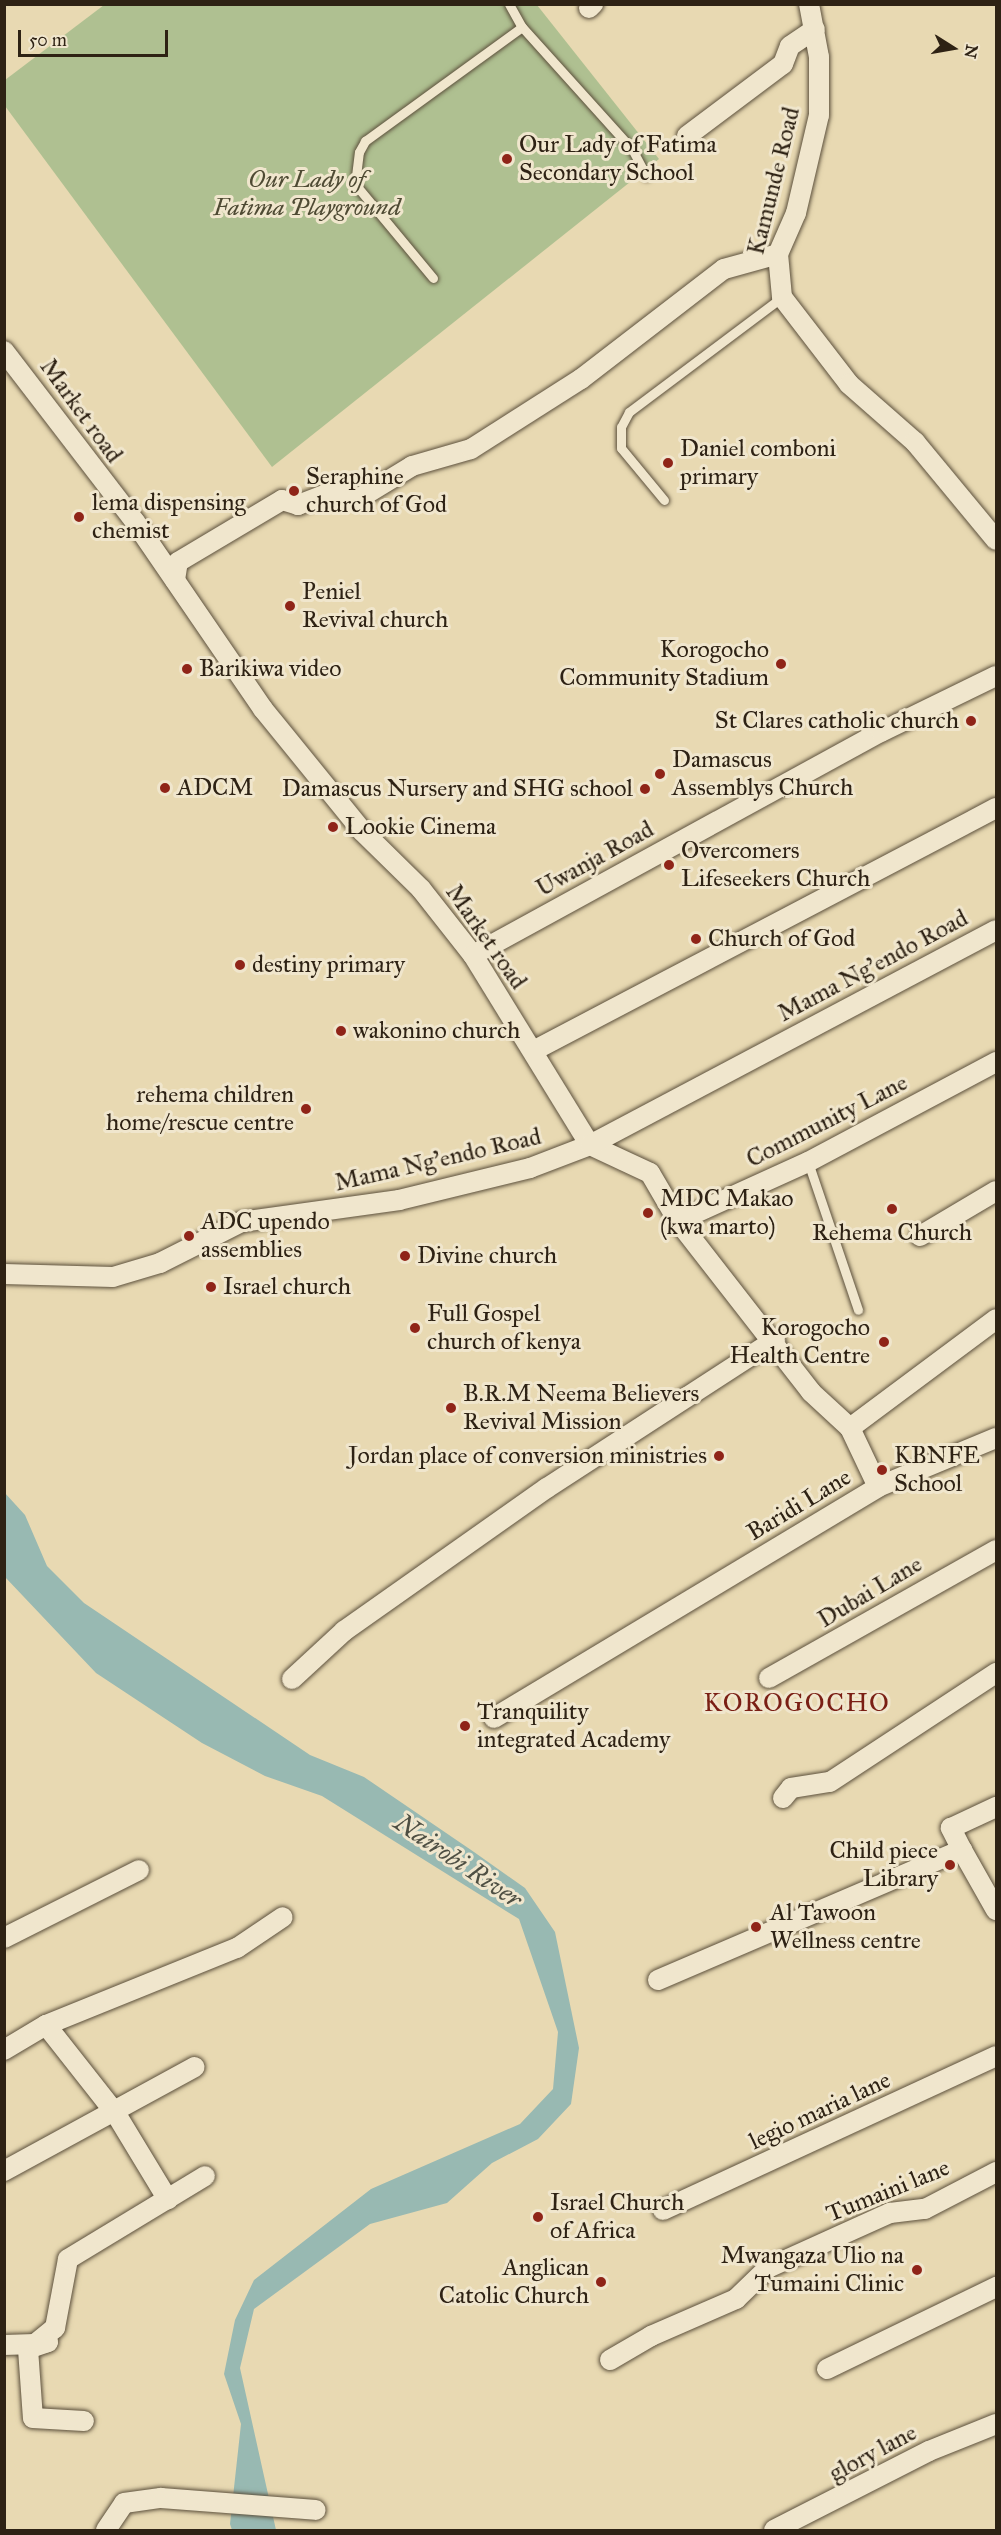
<!DOCTYPE html>
<style>
body{margin:0}
#map{position:relative;width:1001px;height:2535px;overflow:hidden;background:#e8d9b2;font-family:"IM FELL Great Primer",serif}
div>[style]{position:absolute}
.green>*{inset:0;background:#afc091}
.water>*{inset:0;background:#98b9b2}
.roads{filter:drop-shadow(0 0 2px #5c503c) drop-shadow(0 0 2px #5c503c)}
.lane>*{height:9px;margin:-4.5px;padding:0 4.5px;transform-origin:4.5px;border-radius:4.5px;background:#f0e6cd}
.street>*{height:20px;margin:-10px;padding:0 10px;transform-origin:10px;border-radius:10px;background:#f0e6cd}
.dots>*{width:16px;height:16px;translate:-50% -50%;box-sizing:border-box;border:3px solid #f0e6cd;border-radius:50%}
span{translate:-50% -50%;white-space:nowrap;text-align:center;line-height:1.15;-webkit-text-stroke:6px #f0e6cd;paint-order:stroke}
.poi-label{font-size:24px;color:#2e2214}
.left{translate:0 -50%;text-align:left}
.right{translate:-100% -50%;text-align:right}
.park-label{font-size:24px;color:#4e4a33;font-style:italic}
.street-label{font-size:24px;color:#2e2214}
.neighbourhood-label{font-size:26px;color:#7a1f14;letter-spacing:1.5px}
.water-label{font-size:26px;color:#4e4f43;font-style:italic}
.frame{position:absolute;inset:0;border:6px solid #2e2214;pointer-events:none}
.north{position:absolute;left:923px;top:18px;width:60px;height:60px;-webkit-text-stroke:4px #f0e6cd;paint-order:stroke;rotate:101deg;font-size:16px;font-weight:700;line-height:24px;text-align:center;color:#2e2214}
.north::after{content:'';display:block;margin:auto;width:21px;height:27px;background:#2e2214;clip-path:polygon(50% 0,100% 100%,50% 72%,0 100%)}
.scale{position:absolute;left:18px;top:30px;width:150px;height:27px;box-sizing:border-box;border:3px solid #2e2214;border-top:0;padding-left:8px;font-size:18px;line-height:21px;white-space:nowrap;color:#2e2214;-webkit-text-stroke:4px #f0e6cd;paint-order:stroke}
</style>
<div id="map">
<div class="green">
<i style="clip-path:polygon(104px 5px,537px 5px,659px 159px,272px 467px,5px 106px,5px 80px)"></i>
</div>
<div class="water">
<i style="clip-path:polygon(4px 1492px,25px 1515px,47px 1566px,84px 1603px,310px 1755px,364px 1777px,474px 1852px,525px 1888px,555px 1932px,579px 2048px,571px 2104px,538px 2139px,492px 2163px,447px 2203px,370px 2224px,254px 2309px,240px 2368px,276px 2530px,232px 2530px,230px 2524px,241px 2424px,224px 2374px,235px 2320px,254px 2280px,371px 2189px,520px 2124px,553px 2089px,558px 2032px,519px 1919px,322px 1796px,265px 1776px,202px 1743px,96px 1673px,5px 1577px)"></i>
</div>
<div class="roads">
<div class="lane">
<i style="left:509px;top:4px;width:26px;rotate:61deg"></i>
<i style="left:522px;top:27px;width:164px;rotate:48deg"></i>
<i style="left:632px;top:149px;width:30px;rotate:62deg"></i>
<i style="left:433px;top:278px;width:122px;rotate:-129.7deg"></i>
<i style="left:355px;top:184px;width:32px;rotate:-83deg"></i>
<i style="left:359px;top:152px;width:13px;rotate:-61deg"></i>
<i style="left:365px;top:141px;width:194px;rotate:-36deg"></i>
<i style="left:664px;top:500px;width:67px;rotate:-129.6deg"></i>
<i style="left:621px;top:448px;width:21px;rotate:-90deg"></i>
<i style="left:621px;top:427px;width:17px;rotate:-62deg"></i>
<i style="left:629px;top:412px;width:191px;rotate:-36.9deg"></i>
<i style="left:808px;top:1162px;width:156px;rotate:71.3deg"></i>
</div>
<div class="street">
<i style="left:809px;top:4px;width:54px;rotate:79.3deg"></i>
<i style="left:819px;top:57px;width:58px;rotate:90deg"></i>
<i style="left:819px;top:115px;width:101px;rotate:103.2deg"></i>
<i style="left:796px;top:213px;width:45px;rotate:113.7deg"></i>
<i style="left:778px;top:254px;width:43px;rotate:84.7deg"></i>
<i style="left:782px;top:297px;width:110px;rotate:52.4deg"></i>
<i style="left:849px;top:384px;width:88px;rotate:41.3deg"></i>
<i style="left:915px;top:442px;width:127px;rotate:50.4deg"></i>
<i style="left:589px;top:8px;width:6px;rotate:-45deg"></i>
<i style="left:687px;top:136px;width:120px;rotate:-36.9deg"></i>
<i style="left:783px;top:64px;width:19px;rotate:-69deg"></i>
<i style="left:790px;top:46px;width:30px;rotate:-34deg"></i>
<i style="left:4px;top:351px;width:215px;rotate:52.5deg"></i>
<i style="left:135px;top:522px;width:227px;rotate:55.6deg"></i>
<i style="left:263px;top:709px;width:157px;rotate:50.9deg"></i>
<i style="left:362px;top:831px;width:83px;rotate:44.5deg"></i>
<i style="left:421px;top:889px;width:84px;rotate:51.8deg"></i>
<i style="left:473px;top:955px;width:223px;rotate:58.4deg"></i>
<i style="left:590px;top:1145px;width:66px;rotate:25deg"></i>
<i style="left:650px;top:1173px;width:56px;rotate:59.7deg"></i>
<i style="left:678px;top:1221px;width:217px;rotate:52.1deg"></i>
<i style="left:811px;top:1392px;width:53px;rotate:42.7deg"></i>
<i style="left:850px;top:1428px;width:65px;rotate:64.6deg"></i>
<i style="left:175px;top:580px;width:18px;rotate:-81deg"></i>
<i style="left:178px;top:562px;width:121px;rotate:-30.8deg"></i>
<i style="left:282px;top:500px;width:17px;rotate:17deg"></i>
<i style="left:298px;top:505px;width:34px;rotate:-21deg"></i>
<i style="left:330px;top:493px;width:29px;rotate:12deg"></i>
<i style="left:358px;top:499px;width:63px;rotate:-31.4deg"></i>
<i style="left:412px;top:466px;width:61px;rotate:-16.1deg"></i>
<i style="left:471px;top:449px;width:130px;rotate:-32.5deg"></i>
<i style="left:581px;top:379px;width:180px;rotate:-37.6deg"></i>
<i style="left:724px;top:269px;width:56px;rotate:-15.5deg"></i>
<i style="left:473px;top:955px;width:465px;rotate:-28.7deg"></i>
<i style="left:881px;top:732px;width:128px;rotate:-26deg"></i>
<i style="left:533px;top:1051px;width:523px;rotate:-27.69deg"></i>
<i style="left:678px;top:1221px;width:143px;rotate:-24.4deg"></i>
<i style="left:808px;top:1162px;width:213px;rotate:-28deg"></i>
<i style="left:920px;top:1236px;width:88px;rotate:-30.6deg"></i>
<i style="left:4px;top:1274px;width:109px;rotate:1.6deg"></i>
<i style="left:113px;top:1277px;width:49px;rotate:-16.6deg"></i>
<i style="left:160px;top:1263px;width:91px;rotate:-26.8deg"></i>
<i style="left:241px;top:1222px;width:160px;rotate:-7.9deg"></i>
<i style="left:399px;top:1200px;width:135px;rotate:-13.7deg"></i>
<i style="left:530px;top:1168px;width:64px;rotate:-21deg"></i>
<i style="left:590px;top:1145px;width:459px;rotate:-27.9deg"></i>
<i style="left:850px;top:1428px;width:182px;rotate:-36.7deg"></i>
<i style="left:769px;top:1678px;width:261px;rotate:-29.4deg"></i>
<i style="left:292px;top:1679px;width:71px;rotate:-42.7deg"></i>
<i style="left:344px;top:1631px;width:248px;rotate:-35.2deg"></i>
<i style="left:547px;top:1488px;width:272px;rotate:-33deg"></i>
<i style="left:494px;top:1718px;width:448px;rotate:-31deg"></i>
<i style="left:878px;top:1487px;width:128px;rotate:-22.6deg"></i>
<i style="left:783px;top:1798px;width:13px;rotate:-51deg"></i>
<i style="left:791px;top:1788px;width:39px;rotate:-9deg"></i>
<i style="left:830px;top:1782px;width:199px;rotate:-33.3deg"></i>
<i style="left:962px;top:1850px;width:69px;rotate:60.5deg"></i>
<i style="left:4px;top:1938px;width:151px;rotate:-26.7deg"></i>
<i style="left:658px;top:1980px;width:331px;rotate:-23.2deg"></i>
<i style="left:962px;top:1850px;width:25px;rotate:-117deg"></i>
<i style="left:951px;top:1828px;width:50px;rotate:-25deg"></i>
<i style="left:46px;top:2025px;width:113px;rotate:51.8deg"></i>
<i style="left:116px;top:2114px;width:100px;rotate:58.8deg"></i>
<i style="left:4px;top:2050px;width:49px;rotate:-30.8deg"></i>
<i style="left:46px;top:2025px;width:206px;rotate:-22deg"></i>
<i style="left:237px;top:1948px;width:55px;rotate:-34deg"></i>
<i style="left:4px;top:2171px;width:217px;rotate:-28.6deg"></i>
<i style="left:663px;top:2210px;width:367px;rotate:-24.8deg"></i>
<i style="left:4px;top:2345px;width:31px;rotate:-2deg"></i>
<i style="left:35px;top:2344px;width:2px"></i>
<i style="left:37px;top:2344px;width:11px;rotate:-10deg"></i>
<i style="left:48px;top:2342px;width:21px;rotate:161deg"></i>
<i style="left:28px;top:2349px;width:9px;rotate:-36deg"></i>
<i style="left:35px;top:2344px;width:26px;rotate:-39deg"></i>
<i style="left:55px;top:2328px;width:70px;rotate:-79.3deg"></i>
<i style="left:68px;top:2259px;width:160px;rotate:-31.2deg"></i>
<i style="left:28px;top:2349px;width:69px;rotate:85.9deg"></i>
<i style="left:33px;top:2418px;width:51px;rotate:3.4deg"></i>
<i style="left:610px;top:2360px;width:48px;rotate:-30.3deg"></i>
<i style="left:651px;top:2336px;width:93px;rotate:-23.5deg"></i>
<i style="left:736px;top:2299px;width:45px;rotate:-44.1deg"></i>
<i style="left:768px;top:2268px;width:134px;rotate:-24.3deg"></i>
<i style="left:890px;top:2213px;width:35px;rotate:-7deg"></i>
<i style="left:925px;top:2209px;width:80px;rotate:-27.5deg"></i>
<i style="left:827px;top:2369px;width:188px;rotate:-25.9deg"></i>
<i style="left:106px;top:2530px;width:32px;rotate:-56deg"></i>
<i style="left:124px;top:2503px;width:37px;rotate:-8deg"></i>
<i style="left:161px;top:2498px;width:155px;rotate:4.4deg"></i>
<i style="left:774px;top:2530px;width:174px;rotate:-27deg"></i>
<i style="left:929px;top:2451px;width:72px;rotate:-21.9deg"></i>
</div>
</div>
<div class="dots">
<i style="left:507px;top:159px;background:#8f2418"></i>
<i style="left:668px;top:463px;background:#8f2418"></i>
<i style="left:294px;top:491px;background:#8f2418"></i>
<i style="left:79px;top:517px;background:#8f2418"></i>
<i style="left:290px;top:606px;background:#8f2418"></i>
<i style="left:781px;top:664px;background:#8f2418"></i>
<i style="left:187px;top:669px;background:#8f2418"></i>
<i style="left:971px;top:721px;background:#8f2418"></i>
<i style="left:660px;top:774px;background:#8f2418"></i>
<i style="left:165px;top:788px;background:#8f2418"></i>
<i style="left:645px;top:789px;background:#8f2418"></i>
<i style="left:333px;top:827px;background:#8f2418"></i>
<i style="left:669px;top:865px;background:#8f2418"></i>
<i style="left:696px;top:939px;background:#8f2418"></i>
<i style="left:240px;top:965px;background:#8f2418"></i>
<i style="left:341px;top:1031px;background:#8f2418"></i>
<i style="left:306px;top:1109px;background:#8f2418"></i>
<i style="left:892px;top:1209px;background:#8f2418"></i>
<i style="left:648px;top:1213px;background:#8f2418"></i>
<i style="left:189px;top:1236px;background:#8f2418"></i>
<i style="left:405px;top:1256px;background:#8f2418"></i>
<i style="left:211px;top:1287px;background:#8f2418"></i>
<i style="left:415px;top:1328px;background:#8f2418"></i>
<i style="left:884px;top:1342px;background:#8f2418"></i>
<i style="left:451px;top:1408px;background:#8f2418"></i>
<i style="left:719px;top:1456px;background:#8f2418"></i>
<i style="left:882px;top:1470px;background:#8f2418"></i>
<i style="left:465px;top:1726px;background:#8f2418"></i>
<i style="left:950px;top:1865px;background:#8f2418"></i>
<i style="left:756px;top:1927px;background:#8f2418"></i>
<i style="left:538px;top:2217px;background:#8f2418"></i>
<i style="left:917px;top:2270px;background:#8f2418"></i>
<i style="left:601px;top:2282px;background:#8f2418"></i>
</div>
<div class="poi-label">
<span class="left" style="left:519px;top:159px">Our Lady of Fatima<br>Secondary School</span>
<span class="left" style="left:680px;top:463px">Daniel comboni<br>primary</span>
<span class="left" style="left:306px;top:491px">Seraphine<br>church of God</span>
<span class="left" style="left:92px;top:517px">lema dispensing<br>chemist</span>
<span class="left" style="left:302px;top:606px">Peniel<br>Revival church</span>
<span class="right" style="left:769px;top:664px">Korogocho<br>Community Stadium</span>
<span class="left" style="left:199px;top:669px">Barikiwa video</span>
<span class="right" style="left:959px;top:721px">St Clares catholic church</span>
<span class="left" style="left:672px;top:774px">Damascus<br>Assemblys Church</span>
<span class="left" style="left:177px;top:788px">ADCM</span>
<span class="right" style="left:633px;top:789px">Damascus Nursery and SHG school</span>
<span class="left" style="left:345px;top:827px">Lookie Cinema</span>
<span class="left" style="left:681px;top:865px">Overcomers<br>Lifeseekers Church</span>
<span class="left" style="left:708px;top:939px">Church of God</span>
<span class="left" style="left:252px;top:965px">destiny primary</span>
<span class="left" style="left:353px;top:1031px">wakonino church</span>
<span class="right" style="left:294px;top:1109px">rehema children<br>home/rescue centre</span>
<span class="left" style="left:660px;top:1213px">MDC Makao<br>(kwa marto)</span>
<span class="left" style="left:201px;top:1236px">ADC upendo<br>assemblies</span>
<span style="left:892px;top:1233px">Rehema Church</span>
<span class="left" style="left:417px;top:1256px">Divine church</span>
<span class="left" style="left:223px;top:1287px">Israel church</span>
<span class="left" style="left:427px;top:1328px">Full Gospel<br>church of kenya</span>
<span class="right" style="left:870px;top:1342px">Korogocho<br>Health Centre</span>
<span class="left" style="left:463px;top:1408px">B.R.M Neema Believers<br>Revival Mission</span>
<span class="right" style="left:707px;top:1456px">Jordan place of conversion ministries</span>
<span class="left" style="left:894px;top:1470px">KBNFE<br>School</span>
<span class="left" style="left:477px;top:1726px">Tranquility<br>integrated Academy</span>
<span class="right" style="left:938px;top:1865px">Child piece<br>Library</span>
<span class="left" style="left:770px;top:1927px">Al Tawoon<br>Wellness centre</span>
<span class="left" style="left:550px;top:2217px">Israel Church<br>of Africa</span>
<span class="right" style="left:904px;top:2270px">Mwangaza Ulio na<br>Tumaini Clinic</span>
<span class="right" style="left:589px;top:2282px">Anglican<br>Catolic Church</span>
</div>
<div class="park-label">
<span style="left:307px;top:194px">Our Lady of<br>Fatima Playground</span>
</div>
<div class="street-label">
<span style="left:774px;top:181px;rotate:-76deg">Kamunde Road</span>
<span style="left:81px;top:411px;rotate:54deg">Market road</span>
<span style="left:595px;top:859px;rotate:-29deg">Uwanja Road</span>
<span style="left:486px;top:937px;rotate:55deg">Market road</span>
<span style="left:873px;top:966px;rotate:-28deg">Mama Ng'endo Road</span>
<span style="left:827px;top:1121px;rotate:-27deg">Community Lane</span>
<span style="left:438px;top:1160px;rotate:-13deg">Mama Ng'endo Road</span>
<span style="left:799px;top:1505px;rotate:-31deg">Baridi Lane</span>
<span style="left:870px;top:1592px;rotate:-31deg">Dubai Lane</span>
<span style="left:820px;top:2111px;rotate:-25deg">legio maria lane</span>
<span style="left:888px;top:2191px;rotate:-22deg">Tumaini lane</span>
<span style="left:873px;top:2453px;rotate:-28deg">glory lane</span>
</div>
<div class="neighbourhood-label">
<span style="left:797px;top:1703px">KOROGOCHO</span>
</div>
<div class="water-label">
<span style="left:458px;top:1861px;rotate:34deg">Nairobi River</span>
</div>
<div class="frame"></div>
<div class="north">N</div>
<div class="scale">50 m</div>
</div>
